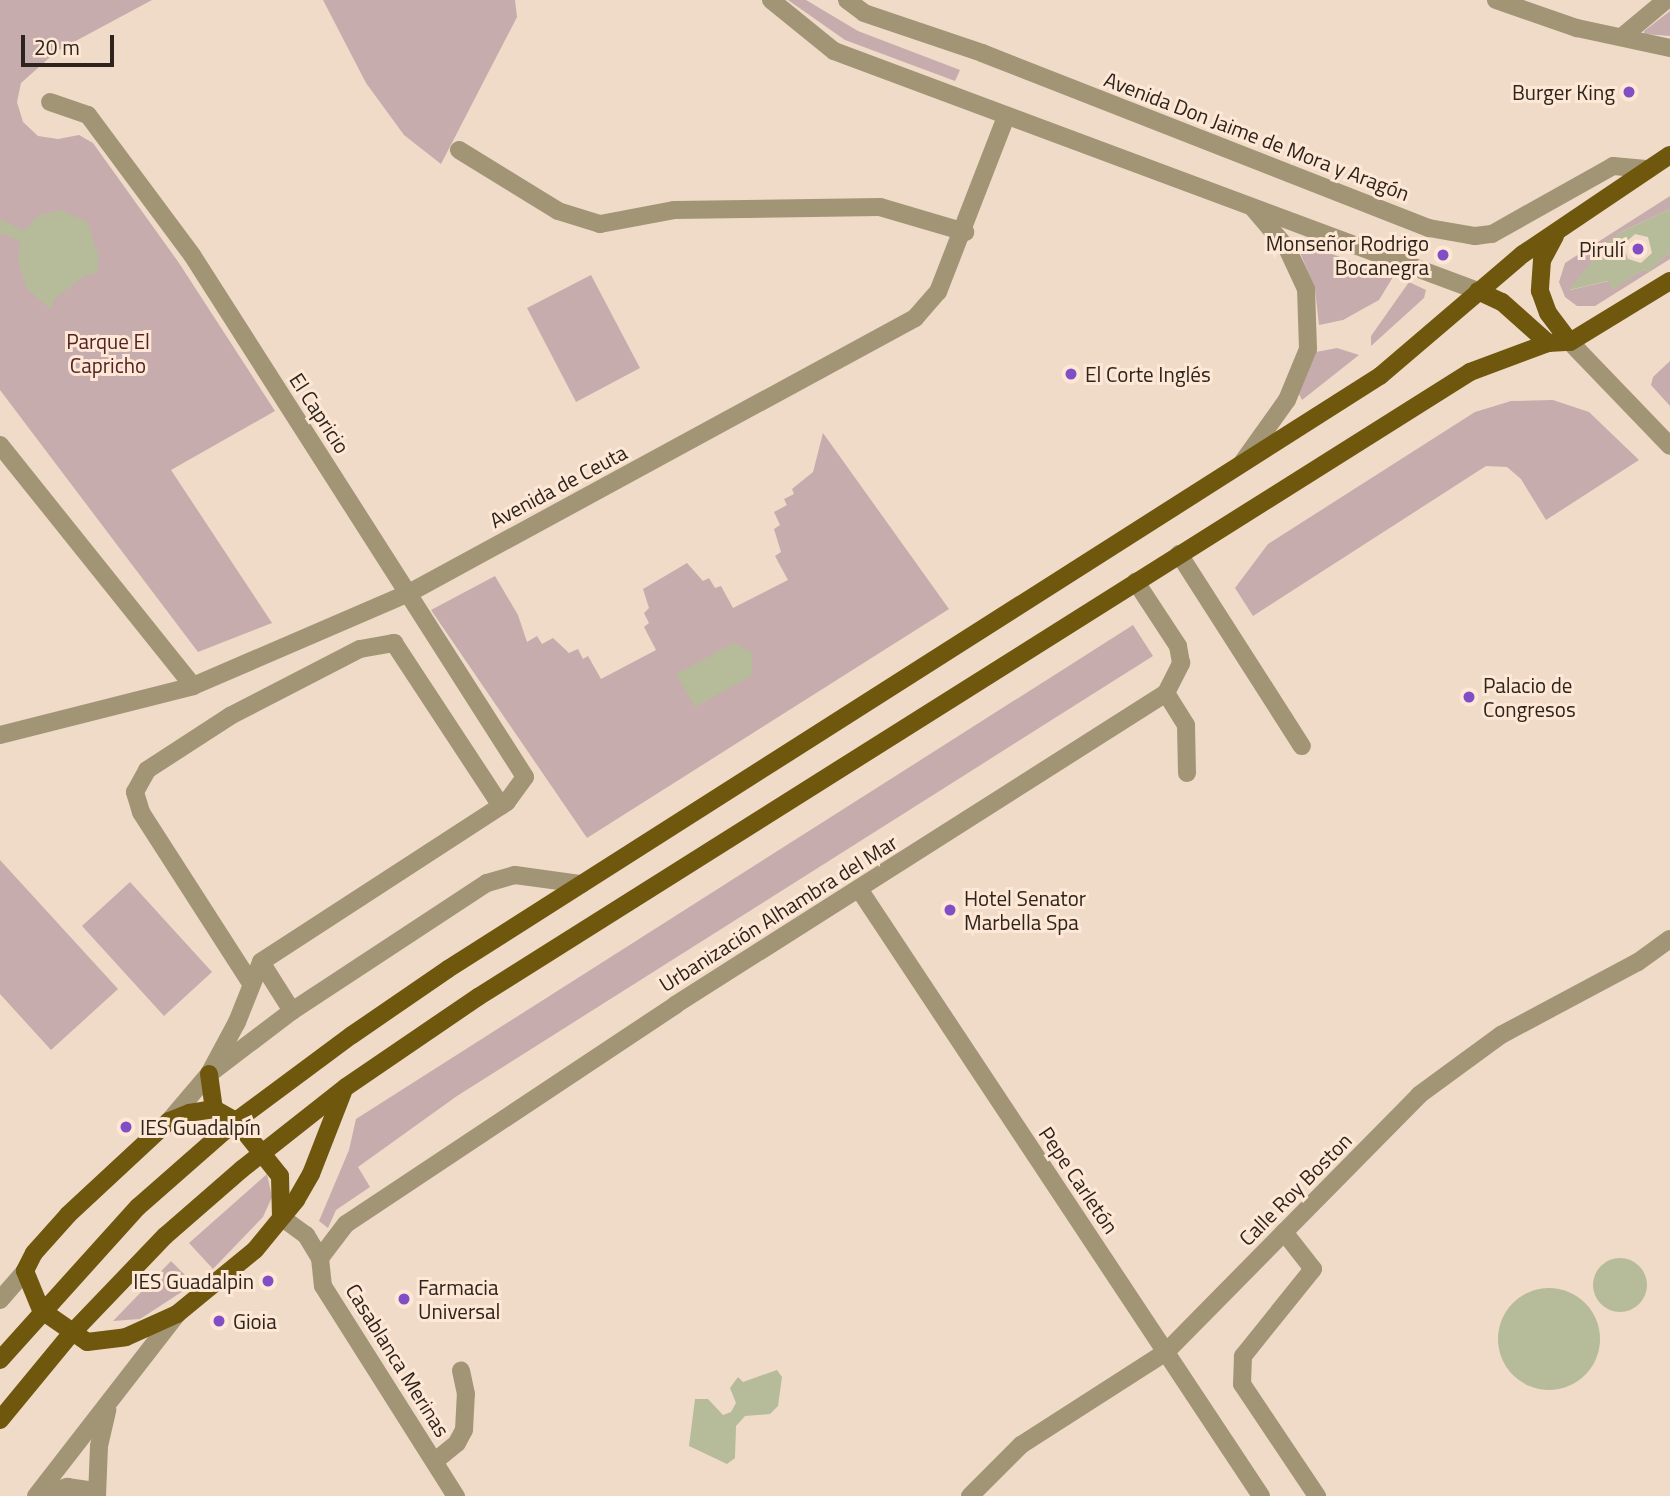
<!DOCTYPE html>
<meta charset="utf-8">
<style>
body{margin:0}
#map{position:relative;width:1670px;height:1496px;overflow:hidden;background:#f0dbc9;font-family:"Titillium Web",sans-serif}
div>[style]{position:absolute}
.green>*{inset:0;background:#c6acad}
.water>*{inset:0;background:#b6bb9a}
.round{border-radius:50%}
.minor>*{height:18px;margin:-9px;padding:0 9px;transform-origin:9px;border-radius:9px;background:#a29575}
.major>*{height:18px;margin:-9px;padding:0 9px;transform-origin:9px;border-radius:9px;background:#6f570e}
.dots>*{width:19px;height:19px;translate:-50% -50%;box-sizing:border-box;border:4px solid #fee8d5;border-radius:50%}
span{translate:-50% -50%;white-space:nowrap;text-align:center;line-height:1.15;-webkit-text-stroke:6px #fee8d5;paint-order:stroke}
.poi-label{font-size:21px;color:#2c241d}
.right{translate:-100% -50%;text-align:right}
.left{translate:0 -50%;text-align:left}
.street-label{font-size:21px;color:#2c241d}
.park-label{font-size:21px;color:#542128}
.scale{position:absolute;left:21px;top:35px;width:93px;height:32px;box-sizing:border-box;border:4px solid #2c241d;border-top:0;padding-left:9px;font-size:21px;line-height:24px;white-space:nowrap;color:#2c241d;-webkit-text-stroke:5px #fee8d5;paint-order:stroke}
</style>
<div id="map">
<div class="green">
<i style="clip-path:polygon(0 0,152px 0,57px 51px,21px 83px,17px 102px,23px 122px,38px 136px,58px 139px,79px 135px,93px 143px,179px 263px,275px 411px,171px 470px,272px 623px,198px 652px,0 390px)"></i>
<i style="clip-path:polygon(323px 0,515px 0,517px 17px,441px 164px,404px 135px,366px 83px)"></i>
<i style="clip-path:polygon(788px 0,806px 0,858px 31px,960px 70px,955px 81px,845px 40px)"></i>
<i style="clip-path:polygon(1670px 11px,1670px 36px,1644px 34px,1644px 31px)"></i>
<i style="clip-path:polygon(1670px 196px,1670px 209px,1623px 231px,1592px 253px,1596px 257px,1570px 290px,1609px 281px,1613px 289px,1644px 269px,1647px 272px,1670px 252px,1670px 259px,1595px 306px,1577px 306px,1565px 297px,1559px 282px,1565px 263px)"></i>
<i style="clip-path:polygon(1295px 240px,1393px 277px,1379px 300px,1343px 320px,1319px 325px,1315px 290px)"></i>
<i style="clip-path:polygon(591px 275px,640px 368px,576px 402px,527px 308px)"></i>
<i style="clip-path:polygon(1409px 282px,1426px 290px,1424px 298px,1371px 346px,1371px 336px)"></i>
<i style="clip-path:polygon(1337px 348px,1359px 355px,1302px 400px,1299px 394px,1316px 352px)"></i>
<i style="clip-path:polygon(1670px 361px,1670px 406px,1651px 385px,1653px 377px)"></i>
<i style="clip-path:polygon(1553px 400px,1589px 412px,1639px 460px,1546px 520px,1521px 479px,1507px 467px,1486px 466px,1253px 616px,1235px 588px,1268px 544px,1475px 412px,1511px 401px)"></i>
<i style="clip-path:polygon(823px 433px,949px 609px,587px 838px,431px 610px,495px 576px,518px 615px,527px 642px,537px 636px,542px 644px,553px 638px,569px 653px,578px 649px,583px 659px,588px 656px,601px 679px,656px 650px,644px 627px,649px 623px,644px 613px,649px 608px,643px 589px,687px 563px,703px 581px,709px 578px,715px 588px,721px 586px,733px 608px,788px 580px,775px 556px,781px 552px,774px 529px,780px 525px,774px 512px,787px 505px,784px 499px,794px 494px,792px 489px,813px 472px)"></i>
<i style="clip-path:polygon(1133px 625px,1153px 656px,457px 1096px,358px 1167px,370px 1187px,336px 1210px,328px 1228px,319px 1221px,349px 1150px,356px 1119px)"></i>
<i style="clip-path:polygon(0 860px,118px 989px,51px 1050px,0 994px)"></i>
<i style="clip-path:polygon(130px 882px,212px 972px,164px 1016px,82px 926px)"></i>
<i style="clip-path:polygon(267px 1174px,272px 1197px,263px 1217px,213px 1269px,189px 1243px)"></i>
<i style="clip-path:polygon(171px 1261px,194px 1284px,140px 1319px,113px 1321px)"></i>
</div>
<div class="water">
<i style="clip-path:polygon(evenodd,1670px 209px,1670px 252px,1647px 273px,1644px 269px,1613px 290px,1608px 281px,1569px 290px,1595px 258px,1592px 252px,1623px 231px,1670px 209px,1635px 234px,1648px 237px,1652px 253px,1641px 263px,1628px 259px,1623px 245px,1635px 234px)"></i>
<i style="clip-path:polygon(61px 210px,87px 222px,99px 258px,97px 273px,86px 275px,54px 299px,51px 310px,27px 288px,18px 262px,20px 241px,0 233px,0 219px,25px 231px,37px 216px)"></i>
<i style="clip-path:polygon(733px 643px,753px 653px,751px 676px,695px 707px,676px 674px)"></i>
<i class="round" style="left:1593px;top:1258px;width:54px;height:54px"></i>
<i class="round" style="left:1498px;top:1288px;width:102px;height:102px"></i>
<i style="clip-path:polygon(777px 1370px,782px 1377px,778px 1406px,770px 1414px,745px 1416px,736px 1426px,735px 1458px,727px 1464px,689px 1446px,695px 1399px,708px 1399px,723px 1415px,731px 1412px,736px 1403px,730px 1388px,738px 1377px,743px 1382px)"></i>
</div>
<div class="minor">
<i style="left:771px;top:0;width:81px;rotate:39deg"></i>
<i style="left:834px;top:51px;width:687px;rotate:20.44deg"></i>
<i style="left:847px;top:0;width:21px;rotate:37deg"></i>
<i style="left:864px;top:13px;width:125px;rotate:18.7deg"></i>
<i style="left:982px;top:53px;width:480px;rotate:21.4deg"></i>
<i style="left:1429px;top:228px;width:47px;rotate:9.9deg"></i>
<i style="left:1475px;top:236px;width:17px;rotate:-7deg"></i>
<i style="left:1492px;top:234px;width:139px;rotate:-29.3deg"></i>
<i style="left:1613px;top:166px;width:36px;rotate:5deg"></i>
<i style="left:1496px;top:0;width:86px;rotate:19.1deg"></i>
<i style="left:1577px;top:28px;width:95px;rotate:12.1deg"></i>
<i style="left:1623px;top:36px;width:56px;rotate:-39.9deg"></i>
<i style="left:50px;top:102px;width:40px;rotate:18.9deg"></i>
<i style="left:88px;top:115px;width:174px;rotate:53.4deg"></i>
<i style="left:192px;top:255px;width:619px;rotate:57.46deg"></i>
<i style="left:525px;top:777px;width:31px;rotate:126deg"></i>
<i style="left:507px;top:802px;width:293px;rotate:147deg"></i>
<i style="left:261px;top:962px;width:65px;rotate:111.8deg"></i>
<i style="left:237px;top:1022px;width:59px;rotate:118.3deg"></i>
<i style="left:459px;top:150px;width:116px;rotate:31.6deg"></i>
<i style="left:558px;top:211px;width:44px;rotate:17.2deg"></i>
<i style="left:600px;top:224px;width:75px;rotate:-10.7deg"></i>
<i style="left:674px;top:210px;width:206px;rotate:-0.8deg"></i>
<i style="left:880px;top:207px;width:89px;rotate:16.4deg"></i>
<i style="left:1570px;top:342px;width:144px;rotate:46.1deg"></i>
<i style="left:0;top:445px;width:309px;rotate:51.3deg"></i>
<i style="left:1242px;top:463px;width:77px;rotate:-54.5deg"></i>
<i style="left:1287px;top:400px;width:55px;rotate:-67.6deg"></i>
<i style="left:1308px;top:349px;width:60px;rotate:-91.9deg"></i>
<i style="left:1306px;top:289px;width:45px;rotate:-114.9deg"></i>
<i style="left:1287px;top:248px;width:52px;rotate:-130.4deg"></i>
<i style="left:1179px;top:554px;width:228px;rotate:57.4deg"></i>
<i style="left:1166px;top:693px;width:38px;rotate:58deg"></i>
<i style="left:1186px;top:725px;width:48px;rotate:88.8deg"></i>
<i style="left:0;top:735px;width:199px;rotate:-14.2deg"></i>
<i style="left:193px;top:686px;width:235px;rotate:-23.3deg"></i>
<i style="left:409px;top:593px;width:576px;rotate:-28.52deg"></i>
<i style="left:915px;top:318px;width:35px;rotate:-49deg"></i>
<i style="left:938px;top:292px;width:188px;rotate:-68.8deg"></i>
<i style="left:859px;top:889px;width:728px;rotate:56.48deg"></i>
<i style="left:261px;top:962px;width:58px;rotate:57.7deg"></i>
<i style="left:250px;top:982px;width:202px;rotate:-122.7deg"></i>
<i style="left:141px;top:812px;width:21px;rotate:-107deg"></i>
<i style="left:135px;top:792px;width:25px;rotate:-61deg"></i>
<i style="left:147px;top:770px;width:99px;rotate:-33deg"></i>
<i style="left:230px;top:716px;width:146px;rotate:-27.3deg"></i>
<i style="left:360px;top:649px;width:35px;rotate:-10deg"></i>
<i style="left:394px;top:643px;width:195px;rotate:56.7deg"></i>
<i style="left:169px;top:1121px;width:62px;rotate:-49.6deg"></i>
<i style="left:209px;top:1074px;width:104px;rotate:-37.2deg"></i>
<i style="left:292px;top:1011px;width:233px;rotate:-33.3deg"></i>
<i style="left:487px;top:883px;width:29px;rotate:-16deg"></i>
<i style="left:515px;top:875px;width:67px;rotate:7.8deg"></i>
<i style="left:281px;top:1217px;width:31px;rotate:36deg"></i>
<i style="left:306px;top:1235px;width:27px;rotate:59deg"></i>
<i style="left:320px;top:1258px;width:28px;rotate:84deg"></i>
<i style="left:323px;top:1286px;width:249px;rotate:57.7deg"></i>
<i style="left:1284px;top:1232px;width:47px;rotate:51.9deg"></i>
<i style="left:1313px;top:1269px;width:112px;rotate:128.8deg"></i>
<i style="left:1243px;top:1356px;width:28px;rotate:92deg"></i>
<i style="left:1242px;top:1384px;width:135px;rotate:56.2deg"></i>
<i style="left:320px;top:1258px;width:43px;rotate:-52.6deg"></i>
<i style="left:346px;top:1224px;width:395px;rotate:-33.6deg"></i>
<i style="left:675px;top:1005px;width:582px;rotate:-32.43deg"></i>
<i style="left:1166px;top:693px;width:34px;rotate:-63deg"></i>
<i style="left:1181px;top:663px;width:17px;rotate:-100deg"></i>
<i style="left:1178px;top:646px;width:77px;rotate:-123.3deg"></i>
<i style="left:0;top:1300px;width:38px;rotate:-49deg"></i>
<i style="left:435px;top:1461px;width:28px;rotate:-39deg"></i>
<i style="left:457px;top:1443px;width:15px;rotate:-62deg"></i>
<i style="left:464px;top:1430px;width:36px;rotate:-87deg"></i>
<i style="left:466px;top:1394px;width:24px;rotate:-102deg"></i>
<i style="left:36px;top:1496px;width:230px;rotate:-52.2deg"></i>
<i style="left:42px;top:1496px;width:27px;rotate:-20deg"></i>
<i style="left:67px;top:1487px;width:28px;rotate:8deg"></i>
<i style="left:97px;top:1496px;width:50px;rotate:-87.7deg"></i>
<i style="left:99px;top:1446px;width:37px;rotate:-77deg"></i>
<i style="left:970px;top:1496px;width:72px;rotate:-45deg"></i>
<i style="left:1021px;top:1445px;width:172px;rotate:-32.7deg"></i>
<i style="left:1166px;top:1352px;width:361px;rotate:-45.4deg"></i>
<i style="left:1419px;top:1095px;width:102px;rotate:-36.2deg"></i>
<i style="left:1501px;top:1035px;width:155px;rotate:-28.1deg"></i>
<i style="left:1638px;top:962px;width:39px;rotate:-36deg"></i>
</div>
<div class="major">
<i style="left:1555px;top:236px;width:27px;rotate:118deg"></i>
<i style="left:1542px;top:260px;width:31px;rotate:94deg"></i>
<i style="left:1540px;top:291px;width:23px;rotate:70deg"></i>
<i style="left:1548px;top:313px;width:36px;rotate:53deg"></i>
<i style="left:1478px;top:291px;width:26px;rotate:25deg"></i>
<i style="left:1502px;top:302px;width:62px;rotate:41.7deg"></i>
<i style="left:209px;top:1074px;width:35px;rotate:82deg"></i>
<i style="left:281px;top:1217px;width:41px;rotate:-91.4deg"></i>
<i style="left:280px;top:1176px;width:70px;rotate:-128.7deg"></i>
<i style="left:236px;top:1121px;width:25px;rotate:-151deg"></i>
<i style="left:214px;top:1109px;width:25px;rotate:171deg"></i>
<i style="left:189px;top:1113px;width:22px;rotate:158deg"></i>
<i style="left:169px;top:1121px;width:138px;rotate:137.1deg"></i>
<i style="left:68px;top:1215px;width:51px;rotate:131.8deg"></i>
<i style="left:34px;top:1253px;width:20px;rotate:117deg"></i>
<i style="left:25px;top:1271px;width:42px;rotate:67.7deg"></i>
<i style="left:41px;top:1310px;width:56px;rotate:34.8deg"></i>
<i style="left:87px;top:1342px;width:39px;rotate:-7deg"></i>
<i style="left:126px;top:1337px;width:56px;rotate:-24.3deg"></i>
<i style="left:177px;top:1314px;width:101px;rotate:-39.4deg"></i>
<i style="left:255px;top:1250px;width:65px;rotate:-50.6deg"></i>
<i style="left:296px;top:1200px;width:30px;rotate:-60deg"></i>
<i style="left:311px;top:1174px;width:88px;rotate:-68.7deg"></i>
<i style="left:0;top:1360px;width:206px;rotate:-48deg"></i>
<i style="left:138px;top:1207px;width:130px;rotate:-41.3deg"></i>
<i style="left:236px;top:1121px;width:144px;rotate:-36.6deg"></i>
<i style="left:352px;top:1035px;width:116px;rotate:-34.5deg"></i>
<i style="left:448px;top:969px;width:1105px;rotate:-32.47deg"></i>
<i style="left:1380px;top:376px;width:188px;rotate:-40.5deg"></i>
<i style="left:1523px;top:254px;width:177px;rotate:-34deg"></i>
<i style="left:0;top:1420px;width:112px;rotate:-50.5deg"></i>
<i style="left:71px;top:1334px;width:136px;rotate:-46.2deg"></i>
<i style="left:165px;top:1236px;width:102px;rotate:-41deg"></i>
<i style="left:242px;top:1169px;width:132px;rotate:-38.3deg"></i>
<i style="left:346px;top:1087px;width:160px;rotate:-34.3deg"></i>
<i style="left:478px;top:997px;width:1172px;rotate:-32.21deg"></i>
<i style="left:1470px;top:372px;width:83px;rotate:-20.4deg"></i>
<i style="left:1548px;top:343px;width:22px;rotate:-3deg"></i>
<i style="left:1570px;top:342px;width:117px;rotate:-31.4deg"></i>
</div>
<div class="dots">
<i style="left:1629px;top:92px;background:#814ec6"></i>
<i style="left:1638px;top:249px;background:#814ec6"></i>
<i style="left:1443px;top:255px;background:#814ec6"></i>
<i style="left:1071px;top:374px;background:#814ec6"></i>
<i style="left:1469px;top:697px;background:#814ec6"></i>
<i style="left:950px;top:910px;background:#814ec6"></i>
<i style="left:126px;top:1127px;background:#814ec6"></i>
<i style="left:268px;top:1281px;background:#814ec6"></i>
<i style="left:404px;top:1299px;background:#814ec6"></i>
<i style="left:219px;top:1321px;background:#814ec6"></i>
</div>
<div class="poi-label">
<span class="right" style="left:1615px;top:92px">Burger King</span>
<span class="right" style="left:1429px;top:255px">Monseñor Rodrigo<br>Bocanegra</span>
<span class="right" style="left:1624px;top:249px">Pirulí</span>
<span class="left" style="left:1085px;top:374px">El Corte Inglés</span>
<span class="left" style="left:1483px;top:697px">Palacio de<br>Congresos</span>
<span class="left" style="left:964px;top:910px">Hotel Senator<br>Marbella Spa</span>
<span class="left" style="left:140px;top:1127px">IES Guadalpín</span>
<span class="right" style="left:254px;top:1281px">IES Guadalpin</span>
<span class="left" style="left:418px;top:1299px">Farmacia<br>Universal</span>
<span class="left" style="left:233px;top:1321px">Gioia</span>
</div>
<div class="street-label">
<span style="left:1257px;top:136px;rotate:21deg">Avenida Don Jaime de Mora y Aragón</span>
<span style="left:320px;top:413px;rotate:57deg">El Capricio</span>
<span style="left:558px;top:486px;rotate:-28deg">Avenida de Ceuta</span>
<span style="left:778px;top:913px;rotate:-32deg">Urbanización Alhambra del Mar</span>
<span style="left:1079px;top:1180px;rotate:56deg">Pepe Carletón</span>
<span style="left:1295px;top:1189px;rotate:-45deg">Calle Roy Boston</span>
<span style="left:398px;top:1360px;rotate:58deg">Casablanca Merinas</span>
</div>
<div class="park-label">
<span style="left:108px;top:353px">Parque El<br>Capricho</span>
</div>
<div class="scale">20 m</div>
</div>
